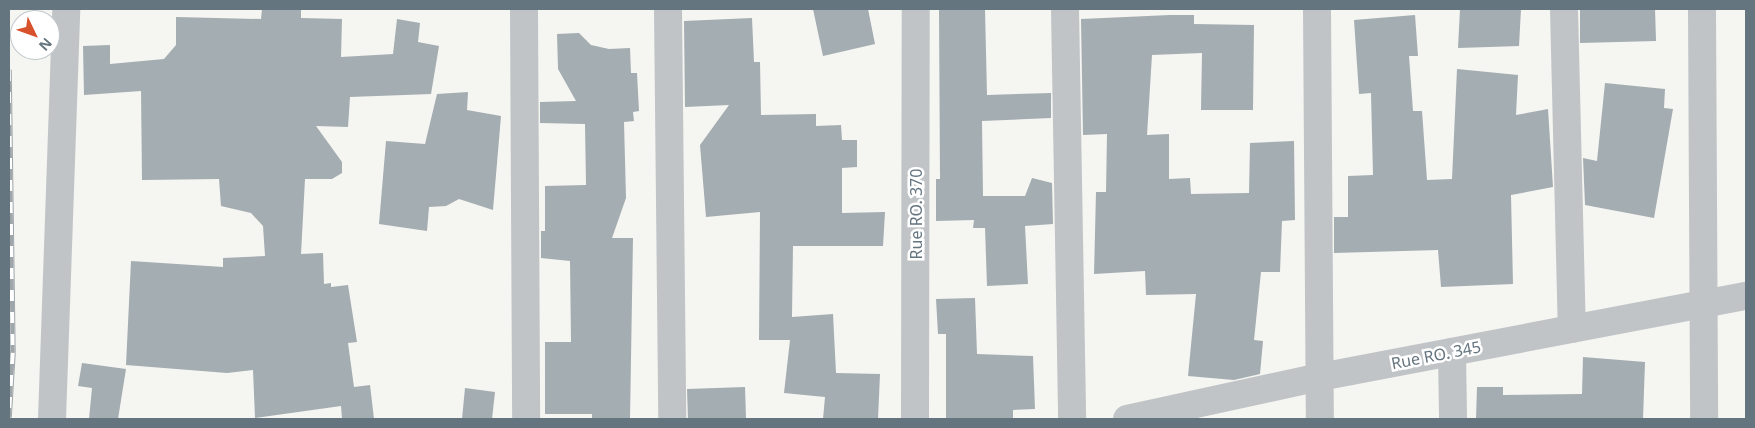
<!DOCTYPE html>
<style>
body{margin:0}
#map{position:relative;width:1755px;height:428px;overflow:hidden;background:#f5f5f1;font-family:"Noto Sans",sans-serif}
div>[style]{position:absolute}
.building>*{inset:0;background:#a4adb1}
.minor>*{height:28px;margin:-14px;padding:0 14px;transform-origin:14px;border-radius:14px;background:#c0c4c7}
.rail>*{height:5.5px;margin-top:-2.75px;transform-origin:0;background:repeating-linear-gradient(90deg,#fff 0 11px,#9fa6aa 0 22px);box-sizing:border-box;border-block:1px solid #9fa6aa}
span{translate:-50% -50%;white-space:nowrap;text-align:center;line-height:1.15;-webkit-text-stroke:5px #fff;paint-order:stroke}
.street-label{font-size:16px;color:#657580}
.frame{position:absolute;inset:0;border:10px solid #657580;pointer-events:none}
.north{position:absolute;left:10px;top:10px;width:50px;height:50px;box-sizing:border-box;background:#fff;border:1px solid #c1c8cc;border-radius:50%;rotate:132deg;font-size:14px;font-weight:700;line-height:20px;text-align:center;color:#657580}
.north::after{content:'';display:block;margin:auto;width:18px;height:22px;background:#d8512d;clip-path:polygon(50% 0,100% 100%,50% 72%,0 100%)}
</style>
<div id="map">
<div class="building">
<i style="clip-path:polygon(262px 9px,301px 9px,301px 18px,342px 19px,341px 57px,393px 54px,397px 19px,420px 23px,418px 42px,439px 46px,431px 94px,350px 97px,348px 127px,316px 126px,342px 162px,342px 173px,332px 179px,305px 179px,301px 254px,323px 253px,324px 284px,331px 283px,331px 287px,348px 285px,357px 342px,348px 343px,354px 387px,370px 385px,374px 419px,342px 419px,341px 406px,255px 418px,253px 370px,227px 373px,126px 365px,131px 261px,223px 267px,223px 258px,265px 256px,263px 226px,251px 213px,221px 206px,219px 179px,142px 180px,141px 91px,84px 95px,83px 46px,110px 45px,110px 64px,164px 59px,176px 45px,176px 17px,261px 19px)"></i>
<i style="clip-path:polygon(813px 9px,868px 9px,875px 44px,823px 56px)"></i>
<i style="clip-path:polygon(939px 9px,985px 9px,987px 95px,1051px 93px,1051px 118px,982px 121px,983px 196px,1025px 196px,1032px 178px,1052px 183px,1053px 224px,1025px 226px,1028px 284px,987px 286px,985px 228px,973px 228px,974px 220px,936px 221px,936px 179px,940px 179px)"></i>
<i style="clip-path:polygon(1460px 9px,1521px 9px,1519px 46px,1458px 48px)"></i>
<i style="clip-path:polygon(1580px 9px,1655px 9px,1656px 41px,1580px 43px)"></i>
<i style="clip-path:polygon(1170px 15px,1194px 15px,1194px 24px,1254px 25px,1253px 110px,1201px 110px,1202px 53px,1152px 55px,1147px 135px,1169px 134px,1169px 179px,1190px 178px,1191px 194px,1249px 193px,1250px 143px,1294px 141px,1295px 220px,1282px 221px,1280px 272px,1261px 272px,1254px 340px,1263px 341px,1260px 374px,1234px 380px,1188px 376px,1196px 294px,1146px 295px,1145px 271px,1094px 274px,1096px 192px,1106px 192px,1107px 134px,1083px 135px,1081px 19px)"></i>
<i style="clip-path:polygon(1415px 15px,1418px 56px,1409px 56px,1413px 111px,1422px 111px,1427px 180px,1452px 179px,1457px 69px,1518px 75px,1516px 115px,1548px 109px,1553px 187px,1511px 195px,1513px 284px,1441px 287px,1438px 250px,1334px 253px,1334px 217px,1348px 217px,1348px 176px,1373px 175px,1371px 93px,1359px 94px,1354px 20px)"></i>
<i style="clip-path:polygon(752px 18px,754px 62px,760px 62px,761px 115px,816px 114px,816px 126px,841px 125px,842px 140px,857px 140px,857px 167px,842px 168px,842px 213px,885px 212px,883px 246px,793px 246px,792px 317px,833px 314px,836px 373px,880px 374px,878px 419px,823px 419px,825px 397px,784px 393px,790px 340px,759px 340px,760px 212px,706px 217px,700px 145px,729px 105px,685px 107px,684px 21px)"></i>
<i style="clip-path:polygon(579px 33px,591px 45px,609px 49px,630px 48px,631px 73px,637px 73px,639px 111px,633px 112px,634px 121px,624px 122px,626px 198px,612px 238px,633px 238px,630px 419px,592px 419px,592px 414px,545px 414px,545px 342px,571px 342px,570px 261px,541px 258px,541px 231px,545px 231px,545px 186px,586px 185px,585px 124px,540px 123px,540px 102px,576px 101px,558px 69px,557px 34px)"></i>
<i style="clip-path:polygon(1605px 83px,1665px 89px,1664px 108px,1673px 109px,1654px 218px,1585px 205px,1583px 158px,1597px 161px)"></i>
<i style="clip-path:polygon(468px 92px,467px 110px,501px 116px,493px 210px,459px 199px,446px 206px,429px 207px,427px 231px,379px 224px,386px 141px,425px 144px,437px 94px)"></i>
<i style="clip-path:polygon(975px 298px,977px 354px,1033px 356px,1035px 409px,1013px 410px,1013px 418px,946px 418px,946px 334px,938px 334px,936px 299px)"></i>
<i style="clip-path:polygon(1583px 357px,1645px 362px,1643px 419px,1476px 419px,1477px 387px,1503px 387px,1503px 395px,1582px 394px)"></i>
<i style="clip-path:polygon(82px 363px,126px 369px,118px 419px,89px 419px,92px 388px,78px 386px)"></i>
<i style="clip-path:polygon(745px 387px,746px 419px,688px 419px,687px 389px)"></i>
<i style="clip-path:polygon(465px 388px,495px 392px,492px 419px,462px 419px)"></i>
</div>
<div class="minor">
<i style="left:524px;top:9px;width:410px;rotate:89.7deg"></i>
<i style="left:668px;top:9px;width:410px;rotate:89.4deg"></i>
<i style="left:1065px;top:9px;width:410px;rotate:89deg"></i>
<i style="left:1317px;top:9px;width:410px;rotate:89.6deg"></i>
<i style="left:1564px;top:9px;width:320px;rotate:88.6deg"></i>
<i style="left:1702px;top:9px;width:410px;rotate:89.7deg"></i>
<i style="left:1452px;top:352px;width:67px;rotate:89.1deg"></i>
<i style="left:52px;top:419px;width:410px;rotate:-88deg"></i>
<i style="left:915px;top:419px;width:410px;rotate:-89.9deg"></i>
<i style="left:1127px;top:419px;width:198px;rotate:-12.3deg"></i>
<i style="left:1320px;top:377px;width:434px;rotate:-10.8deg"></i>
</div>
<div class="rail">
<i style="left:9px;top:70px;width:283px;rotate:89.2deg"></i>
<i style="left:13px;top:353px;width:65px;rotate:93.5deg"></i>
</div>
<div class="street-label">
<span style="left:916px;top:214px;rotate:-90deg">Rue RO. 370</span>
<span style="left:1436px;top:355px;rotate:-11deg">Rue RO. 345</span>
</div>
<div class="frame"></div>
<div class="north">N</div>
</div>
